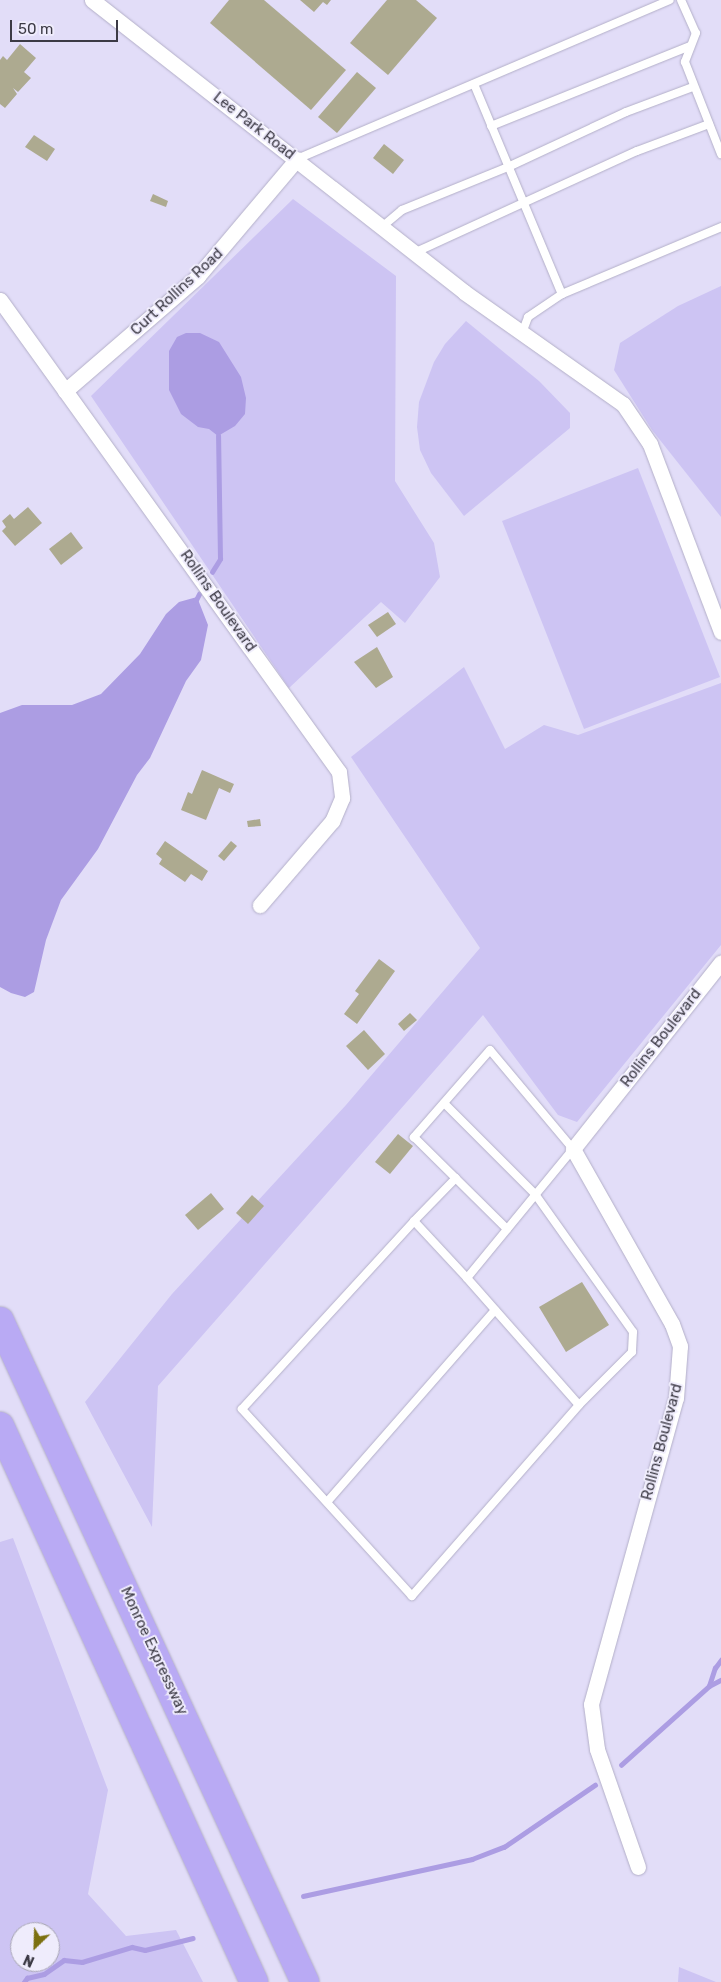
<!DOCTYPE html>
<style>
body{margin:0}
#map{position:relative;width:721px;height:1982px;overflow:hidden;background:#e2ddf8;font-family:Rubik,sans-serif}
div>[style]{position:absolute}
.green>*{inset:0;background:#cdc4f3}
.water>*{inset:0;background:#ac9de3}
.stream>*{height:4.5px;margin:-2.25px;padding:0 2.25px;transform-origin:2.25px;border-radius:2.25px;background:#ac9de3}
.building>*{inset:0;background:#adaa90}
.roads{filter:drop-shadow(0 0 1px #b3afc8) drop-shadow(0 0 1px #b3afc8)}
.lane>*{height:8px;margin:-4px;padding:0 4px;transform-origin:4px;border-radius:4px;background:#fff}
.street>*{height:15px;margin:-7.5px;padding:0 7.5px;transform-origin:7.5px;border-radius:7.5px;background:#fff}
.highway>*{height:28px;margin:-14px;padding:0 14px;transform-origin:14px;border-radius:14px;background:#b9aaf4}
span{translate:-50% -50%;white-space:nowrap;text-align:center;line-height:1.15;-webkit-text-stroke:4px #efecfc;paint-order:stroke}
.street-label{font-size:15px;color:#3c3a45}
.north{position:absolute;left:10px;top:1922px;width:50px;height:50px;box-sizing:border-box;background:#efecfc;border:1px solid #a7a5b3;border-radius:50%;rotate:204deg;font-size:14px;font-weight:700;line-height:20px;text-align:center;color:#3c3a45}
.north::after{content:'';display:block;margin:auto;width:18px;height:22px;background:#7c7010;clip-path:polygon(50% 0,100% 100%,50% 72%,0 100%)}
.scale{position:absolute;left:10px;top:20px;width:108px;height:22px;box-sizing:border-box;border:2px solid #3c3a45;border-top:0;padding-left:6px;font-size:15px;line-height:18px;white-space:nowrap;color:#3c3a45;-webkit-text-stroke:4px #efecfc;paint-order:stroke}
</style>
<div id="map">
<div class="green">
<i style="clip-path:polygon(293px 199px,396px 276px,395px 481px,434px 543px,440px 577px,405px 623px,381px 602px,289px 688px,91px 396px)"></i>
<i style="clip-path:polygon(721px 286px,721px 517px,652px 430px,614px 370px,620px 343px,678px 306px)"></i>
<i style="clip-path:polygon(466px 321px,539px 381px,570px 413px,570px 428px,464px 516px,431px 473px,420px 450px,417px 427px,419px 402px,434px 362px,445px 344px)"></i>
<i style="clip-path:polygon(638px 468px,720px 677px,584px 729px,502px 521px)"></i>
<i style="clip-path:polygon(464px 667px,505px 749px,544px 725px,578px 735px,721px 683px,721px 945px,577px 1122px,558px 1115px,483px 1015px,158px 1386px,152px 1527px,85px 1402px,172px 1294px,346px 1105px,480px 948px,351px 757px)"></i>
<i style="clip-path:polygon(evenodd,13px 1538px,108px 1790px,88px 1894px,126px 1936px,176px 1930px,203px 1982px,0 1982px,0 1542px,13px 1538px,20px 1932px,50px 1932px,50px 1962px,20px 1962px,20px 1932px)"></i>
<i style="clip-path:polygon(679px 1967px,716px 1982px,678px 1982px)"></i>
</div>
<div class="water">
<i style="clip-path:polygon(186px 333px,200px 333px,219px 342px,241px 377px,246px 398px,245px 414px,235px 426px,218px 436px,209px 429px,198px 427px,181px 414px,169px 390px,169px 351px,177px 337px)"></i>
<i style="clip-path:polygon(197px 597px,208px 625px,201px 660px,186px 681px,150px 758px,137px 775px,98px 849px,61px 900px,46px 940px,34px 992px,25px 997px,11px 993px,0 987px,0 713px,22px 705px,72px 705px,101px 694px,140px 654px,166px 614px,179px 602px)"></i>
</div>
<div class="stream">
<i style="left:212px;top:572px;width:15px;rotate:-58deg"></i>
<i style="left:220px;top:559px;width:123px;rotate:-90.9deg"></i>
<i style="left:195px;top:602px;width:9px;rotate:-63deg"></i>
<i style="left:709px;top:1686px;width:19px;rotate:-72deg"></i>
<i style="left:715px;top:1668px;width:10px;rotate:-53deg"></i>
<i style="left:621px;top:1765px;width:118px;rotate:-41.9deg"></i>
<i style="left:709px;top:1686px;width:13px;rotate:-27deg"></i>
<i style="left:303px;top:1896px;width:173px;rotate:-12.3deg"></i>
<i style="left:472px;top:1859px;width:34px;rotate:-21deg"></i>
<i style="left:504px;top:1847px;width:110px;rotate:-34.3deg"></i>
<i style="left:24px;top:1982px;width:5px;rotate:-53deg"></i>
<i style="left:27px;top:1978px;width:17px;rotate:-13deg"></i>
<i style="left:44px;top:1974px;width:24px;rotate:-35deg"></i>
<i style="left:64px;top:1960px;width:18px;rotate:6deg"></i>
<i style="left:82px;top:1962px;width:52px;rotate:-16.7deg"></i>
<i style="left:132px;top:1947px;width:13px;rotate:13deg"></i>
<i style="left:145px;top:1950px;width:49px;rotate:-14deg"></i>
</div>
<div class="building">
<i style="clip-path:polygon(229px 0,264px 0,346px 70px,311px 110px,210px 23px)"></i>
<i style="clip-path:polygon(300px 0,331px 0,327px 5px,323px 2px,314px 12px)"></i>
<i style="clip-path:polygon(387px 0,416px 0,437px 18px,388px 75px,350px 43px)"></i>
<i style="clip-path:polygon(20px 44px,36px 58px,24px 72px,31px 78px,18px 92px,13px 88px,17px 94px,5px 108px,0 104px,0 60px,3px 56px,7px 60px)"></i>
<i style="clip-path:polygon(357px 72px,376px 88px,337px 133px,318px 117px)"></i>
<i style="clip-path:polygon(34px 135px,55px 149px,47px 161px,25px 147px)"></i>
<i style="clip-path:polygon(384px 144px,404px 160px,393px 174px,373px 158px)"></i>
<i style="clip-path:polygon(153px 194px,168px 201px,166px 207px,150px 201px)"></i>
<i style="clip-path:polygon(28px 507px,42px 523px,15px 546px,2px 531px,6px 527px,2px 521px,10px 514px,14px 519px)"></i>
<i style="clip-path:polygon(71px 532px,83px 548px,61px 565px,49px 549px)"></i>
<i style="clip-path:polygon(388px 612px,396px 624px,377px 637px,368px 625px)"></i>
<i style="clip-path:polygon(377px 647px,393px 677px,376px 688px,354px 662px)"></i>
<i style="clip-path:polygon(202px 770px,234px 784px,230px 793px,219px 788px,206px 820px,181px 810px,188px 792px,192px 794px)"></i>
<i style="clip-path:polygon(260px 819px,261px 826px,248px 827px,247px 821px)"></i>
<i style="clip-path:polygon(165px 841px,208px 871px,202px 881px,191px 874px,185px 882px,159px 864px,162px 859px,156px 854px)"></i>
<i style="clip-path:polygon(231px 841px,237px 846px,224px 861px,218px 856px)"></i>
<i style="clip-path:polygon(379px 959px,395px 971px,357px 1024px,344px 1014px,359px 994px,355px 991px)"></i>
<i style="clip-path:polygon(410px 1013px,417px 1020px,404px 1031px,398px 1024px)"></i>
<i style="clip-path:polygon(364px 1030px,385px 1054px,368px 1070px,346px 1046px)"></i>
<i style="clip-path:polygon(398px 1134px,413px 1146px,390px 1174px,375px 1162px)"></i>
<i style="clip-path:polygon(211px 1193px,224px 1209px,198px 1230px,185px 1215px)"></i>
<i style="clip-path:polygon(252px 1195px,264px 1206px,248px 1224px,236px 1213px)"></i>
<i style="clip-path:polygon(582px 1282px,609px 1325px,566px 1352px,539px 1307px)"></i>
</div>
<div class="roads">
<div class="lane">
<i style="left:681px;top:0;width:36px;rotate:66deg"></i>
<i style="left:696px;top:33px;width:31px;rotate:111deg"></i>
<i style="left:685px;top:62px;width:99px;rotate:68.6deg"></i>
<i style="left:474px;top:84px;width:228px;rotate:67.3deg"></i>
<i style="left:491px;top:126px;width:214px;rotate:-21.9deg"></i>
<i style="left:297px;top:159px;width:405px;rotate:-23.1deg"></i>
<i style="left:383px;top:226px;width:25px;rotate:-40deg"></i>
<i style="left:402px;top:210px;width:114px;rotate:-22.1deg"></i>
<i style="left:508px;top:167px;width:130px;rotate:-25deg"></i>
<i style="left:626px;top:112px;width:72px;rotate:-20.5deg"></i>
<i style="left:416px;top:252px;width:243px;rotate:-24.6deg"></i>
<i style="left:637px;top:151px;width:77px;rotate:-20.6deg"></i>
<i style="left:522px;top:333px;width:17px;rotate:-69deg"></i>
<i style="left:528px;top:317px;width:41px;rotate:-34.1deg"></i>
<i style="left:562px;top:294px;width:173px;rotate:-22.8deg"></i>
<i style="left:444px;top:1103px;width:129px;rotate:45deg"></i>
<i style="left:535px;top:1194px;width:169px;rotate:54.6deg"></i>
<i style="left:633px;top:1332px;width:20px;rotate:93deg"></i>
<i style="left:632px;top:1352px;width:75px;rotate:135deg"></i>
<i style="left:414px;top:1221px;width:60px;rotate:-45.7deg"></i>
<i style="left:467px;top:1278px;width:169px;rotate:48.6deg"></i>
<i style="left:579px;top:1405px;width:254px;rotate:131.2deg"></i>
<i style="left:412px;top:1596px;width:253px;rotate:-132.3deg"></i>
<i style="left:242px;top:1409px;width:255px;rotate:-47.5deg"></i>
<i style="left:414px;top:1221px;width:78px;rotate:47.1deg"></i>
<i style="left:467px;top:1278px;width:167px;rotate:-50.6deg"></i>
<i style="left:573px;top:1149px;width:129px;rotate:-130deg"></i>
<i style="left:490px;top:1050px;width:116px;rotate:131.1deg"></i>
<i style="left:414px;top:1137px;width:131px;rotate:44.7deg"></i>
<i style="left:327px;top:1502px;width:255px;rotate:-48.8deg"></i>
</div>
<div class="street">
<i style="left:92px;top:0;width:473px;rotate:38.1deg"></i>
<i style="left:464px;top:292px;width:194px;rotate:35.2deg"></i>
<i style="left:623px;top:404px;width:48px;rotate:56deg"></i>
<i style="left:650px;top:444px;width:201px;rotate:69.3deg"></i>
<i style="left:0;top:300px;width:581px;rotate:54.31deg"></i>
<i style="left:339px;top:772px;width:26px;rotate:83deg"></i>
<i style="left:342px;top:798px;width:25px;rotate:113deg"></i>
<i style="left:332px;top:821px;width:111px;rotate:130.6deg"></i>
<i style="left:65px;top:391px;width:176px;rotate:-40.8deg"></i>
<i style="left:198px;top:276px;width:153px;rotate:-49.8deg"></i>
<i style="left:638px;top:1867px;width:125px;rotate:-109.2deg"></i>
<i style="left:597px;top:1749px;width:45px;rotate:-97.6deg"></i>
<i style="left:591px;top:1704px;width:318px;rotate:-74.5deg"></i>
<i style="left:676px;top:1398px;width:52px;rotate:-85.6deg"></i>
<i style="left:680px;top:1346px;width:23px;rotate:-110deg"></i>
<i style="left:672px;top:1324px;width:201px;rotate:-119.5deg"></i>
<i style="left:573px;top:1149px;width:238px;rotate:-51.6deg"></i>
</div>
<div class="highway">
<i style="left:0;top:1321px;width:728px;rotate:65.23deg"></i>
<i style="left:0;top:1426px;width:611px;rotate:65.45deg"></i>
</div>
</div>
<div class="street-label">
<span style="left:254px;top:126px;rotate:38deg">Lee Park Road</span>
<span style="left:177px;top:292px;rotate:-43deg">Curt Rollins Road</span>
<span style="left:218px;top:601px;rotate:55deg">Rollins Boulevard</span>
<span style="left:661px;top:1038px;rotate:-52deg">Rollins Boulevard</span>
<span style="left:662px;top:1442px;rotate:-75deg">Rollins Boulevard</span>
<span style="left:154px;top:1651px;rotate:65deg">Monroe Expressway</span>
</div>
<div class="north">N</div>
<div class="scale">50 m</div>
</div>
